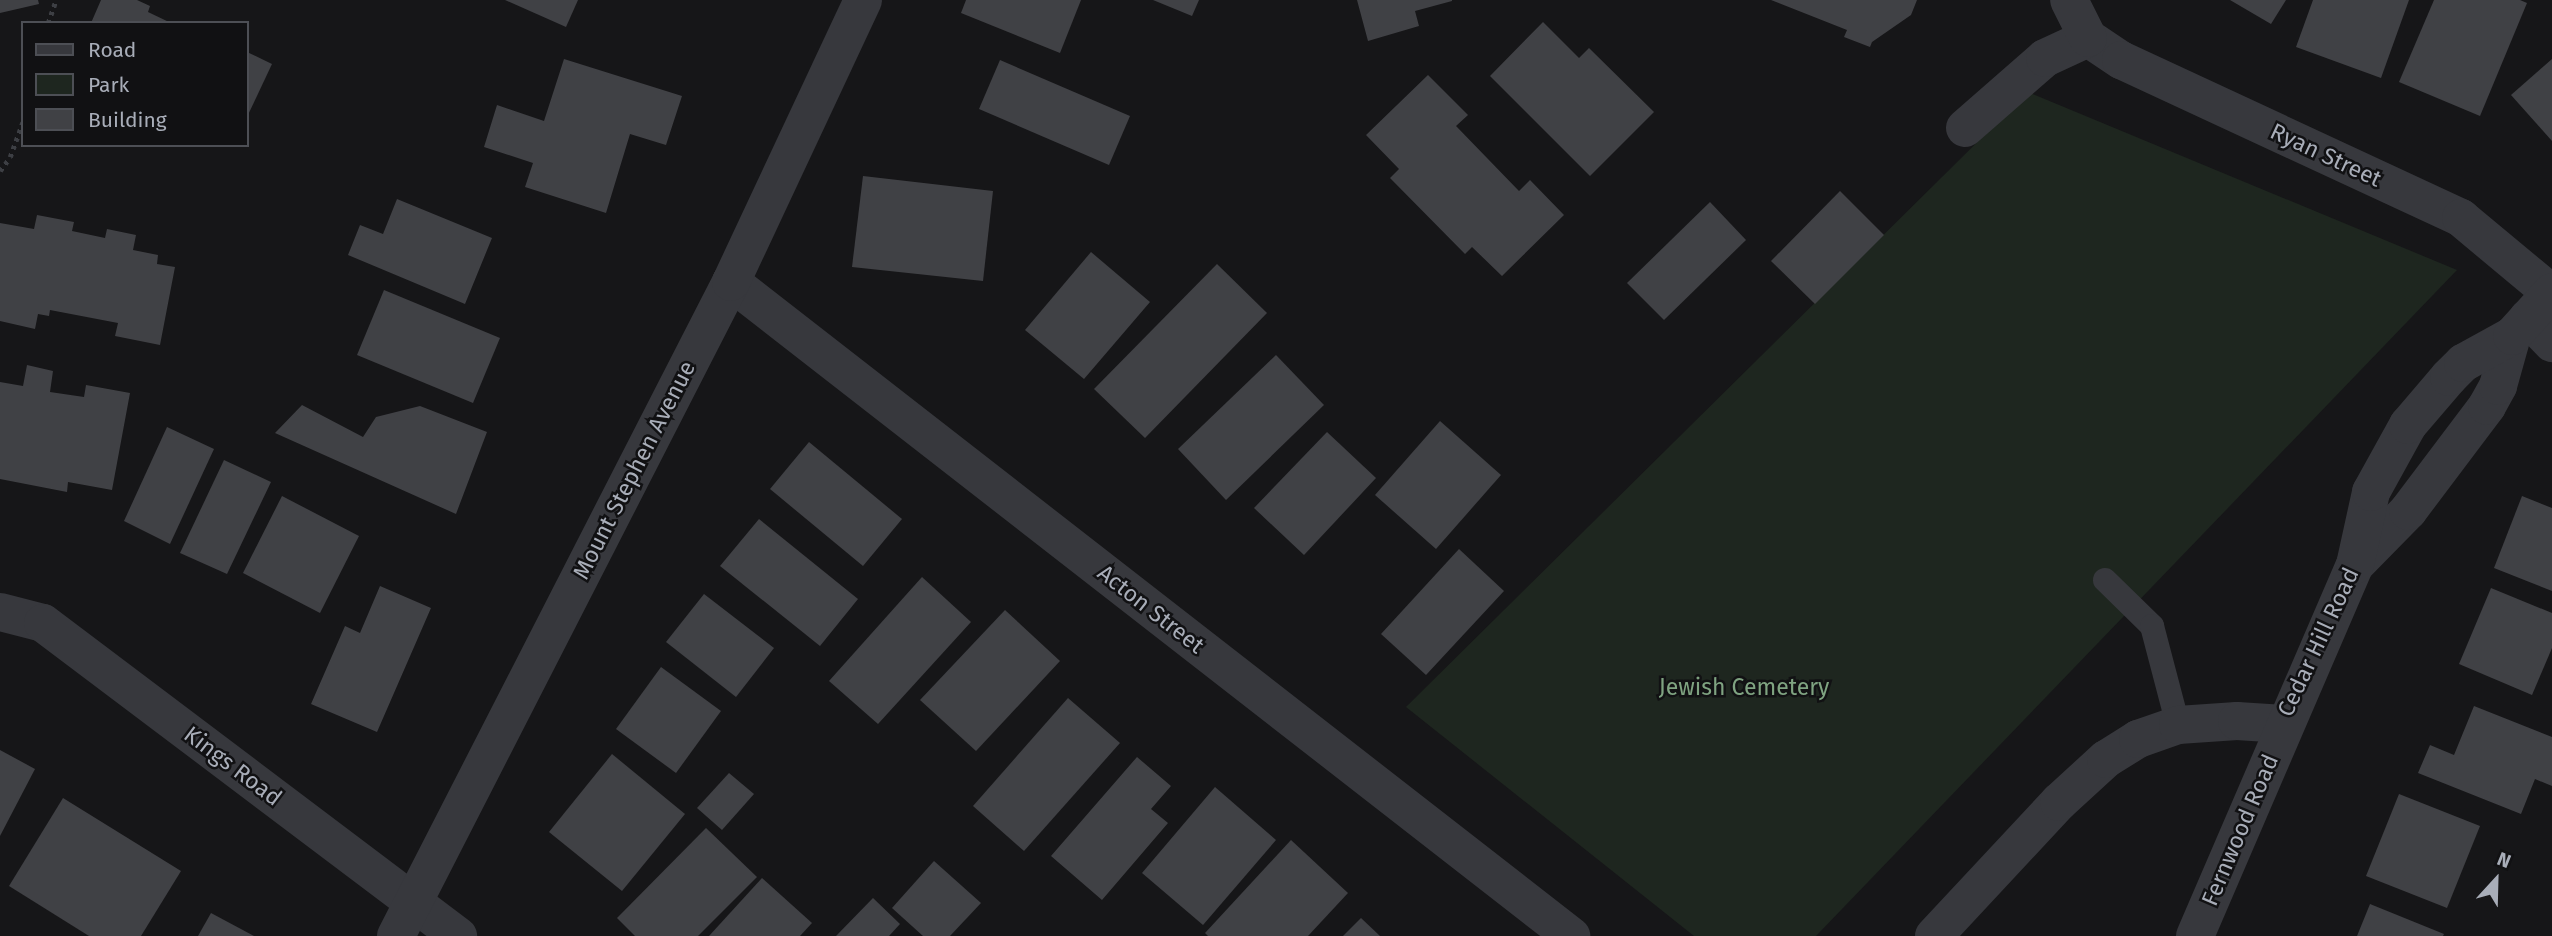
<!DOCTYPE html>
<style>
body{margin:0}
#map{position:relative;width:2552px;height:936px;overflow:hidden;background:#161618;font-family:"Fira Sans",sans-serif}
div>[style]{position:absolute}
.green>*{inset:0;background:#1e261f}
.building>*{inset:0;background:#404145}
.path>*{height:4.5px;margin-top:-2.25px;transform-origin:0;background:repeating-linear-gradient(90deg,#3d3f44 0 3.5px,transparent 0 8.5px)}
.service>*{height:24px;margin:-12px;padding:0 12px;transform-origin:12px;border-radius:12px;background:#37383d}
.minor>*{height:38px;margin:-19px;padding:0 19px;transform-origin:19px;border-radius:19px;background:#37383d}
.tertiary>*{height:38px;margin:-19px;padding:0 19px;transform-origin:19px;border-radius:19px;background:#37383d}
span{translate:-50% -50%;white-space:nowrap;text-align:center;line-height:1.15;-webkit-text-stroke:5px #111113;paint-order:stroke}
.street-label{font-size:23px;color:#a8adb8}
.park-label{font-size:23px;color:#7fa381}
.legend{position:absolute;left:21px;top:21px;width:228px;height:126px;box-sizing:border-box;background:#111113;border:2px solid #4d4f55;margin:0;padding:9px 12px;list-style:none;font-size:21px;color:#a8adb8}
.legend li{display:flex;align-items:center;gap:14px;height:35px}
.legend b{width:35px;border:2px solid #4d4f55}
.north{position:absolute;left:2461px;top:845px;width:70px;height:70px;-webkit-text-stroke:5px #111113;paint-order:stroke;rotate:22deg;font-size:19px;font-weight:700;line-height:28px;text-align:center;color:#a8adb8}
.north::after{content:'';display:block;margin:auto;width:24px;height:32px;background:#a8adb8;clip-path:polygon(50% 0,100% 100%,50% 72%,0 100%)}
</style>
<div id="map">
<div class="green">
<i style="clip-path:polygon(2028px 92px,2457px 270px,1816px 936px,1694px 936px,1406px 707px)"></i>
</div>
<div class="building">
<i style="clip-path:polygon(0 0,38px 0,39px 4px,0 13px)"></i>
<i style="clip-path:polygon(101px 0,137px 0,150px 6px,148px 12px,171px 23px,91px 23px)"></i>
<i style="clip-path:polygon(505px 0,578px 0,566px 27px)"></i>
<i style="clip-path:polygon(966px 0,1081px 0,1060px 53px,961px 13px)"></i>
<i style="clip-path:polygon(1153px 0,1199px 0,1192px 16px)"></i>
<i style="clip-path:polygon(1357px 0,1452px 0,1452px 1px,1415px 11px,1419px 26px,1368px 41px)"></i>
<i style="clip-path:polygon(1771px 0,1917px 0,1911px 15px,1872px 42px,1870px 47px,1844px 37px,1847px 30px)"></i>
<i style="clip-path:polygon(2230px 0,2286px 0,2271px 24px)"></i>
<i style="clip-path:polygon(2313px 0,2409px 0,2381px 78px,2296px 47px)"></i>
<i style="clip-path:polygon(2434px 0,2520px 0,2527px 3px,2480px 116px,2399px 82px)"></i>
<i style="clip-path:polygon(1543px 22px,1579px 58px,1589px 48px,1654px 112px,1590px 176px,1490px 76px)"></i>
<i style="clip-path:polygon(247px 52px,272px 64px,247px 117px)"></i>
<i style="clip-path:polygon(564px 59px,682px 96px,666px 145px,630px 134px,606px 213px,525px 187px,533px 163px,484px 147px,497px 105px,544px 121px)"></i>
<i style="clip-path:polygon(2552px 59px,2552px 141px,2511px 95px)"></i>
<i style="clip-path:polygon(1000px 60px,1130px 116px,1109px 165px,979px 109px)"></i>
<i style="clip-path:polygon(1428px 75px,1468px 115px,1456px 126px,1519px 191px,1530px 180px,1564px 215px,1502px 276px,1472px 247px,1465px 254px,1390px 178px,1399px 169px,1366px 135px)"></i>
<i style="clip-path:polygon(863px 176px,993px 191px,983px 281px,852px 267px)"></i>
<i style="clip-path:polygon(1840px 191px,1884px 235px,1815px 304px,1771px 261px)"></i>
<i style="clip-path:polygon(397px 199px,492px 238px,465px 304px,348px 255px,360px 225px,383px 234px)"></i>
<i style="clip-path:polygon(1710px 202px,1746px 240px,1664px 320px,1627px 283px)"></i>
<i style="clip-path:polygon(37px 215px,74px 222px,72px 231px,105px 238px,107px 229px,136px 235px,133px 250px,158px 255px,157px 264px,175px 267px,160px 345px,115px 336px,118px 323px,50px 310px,49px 316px,38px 314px,35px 329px,0 321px,0 223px,34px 229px)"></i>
<i style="clip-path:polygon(1091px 252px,1150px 302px,1084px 379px,1025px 330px)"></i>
<i style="clip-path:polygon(1217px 264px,1267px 313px,1145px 438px,1094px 389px)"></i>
<i style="clip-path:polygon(384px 290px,500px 338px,473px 403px,357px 355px)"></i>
<i style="clip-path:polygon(1276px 355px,1324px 405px,1226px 500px,1178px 449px)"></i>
<i style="clip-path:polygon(27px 365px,53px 371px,50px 392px,84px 397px,86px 385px,130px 393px,112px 490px,68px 482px,67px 492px,0 479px,0 382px,23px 386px)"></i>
<i style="clip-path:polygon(302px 405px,363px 437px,376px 417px,420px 406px,487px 432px,456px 514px,275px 433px)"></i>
<i style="clip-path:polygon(1440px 421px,1501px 475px,1436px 549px,1375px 495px)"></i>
<i style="clip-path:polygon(167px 427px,214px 449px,170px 544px,124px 521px)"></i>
<i style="clip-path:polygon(1327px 432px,1376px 478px,1304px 555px,1254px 508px)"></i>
<i style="clip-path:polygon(809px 442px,902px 519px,863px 566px,770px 489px)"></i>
<i style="clip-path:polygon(224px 460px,271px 482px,227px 574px,180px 553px)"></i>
<i style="clip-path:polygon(282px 496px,359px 536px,320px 613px,243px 573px)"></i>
<i style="clip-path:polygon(2522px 496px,2552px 508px,2552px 591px,2494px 568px)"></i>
<i style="clip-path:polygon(759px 519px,858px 599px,820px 646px,720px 566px)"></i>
<i style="clip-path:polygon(1459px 549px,1504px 591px,1426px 675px,1381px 634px)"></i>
<i style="clip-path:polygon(922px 577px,971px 622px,878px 724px,829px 681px)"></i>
<i style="clip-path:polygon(380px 586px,431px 608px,377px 732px,311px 704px,345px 626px,360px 633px)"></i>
<i style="clip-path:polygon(2491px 588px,2552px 613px,2552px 648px,2532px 695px,2459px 664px)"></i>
<i style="clip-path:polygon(704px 594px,774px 648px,736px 697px,666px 642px)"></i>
<i style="clip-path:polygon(1005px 610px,1060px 661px,976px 751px,920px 700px)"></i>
<i style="clip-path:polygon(661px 667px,721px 711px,676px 773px,616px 729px)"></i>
<i style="clip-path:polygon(1068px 698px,1120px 743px,1024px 851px,973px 806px)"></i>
<i style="clip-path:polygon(2474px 706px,2552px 737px,2552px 786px,2535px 779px,2521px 814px,2418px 773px,2430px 745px,2454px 755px)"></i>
<i style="clip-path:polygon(0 750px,35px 769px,0 836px)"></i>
<i style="clip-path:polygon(612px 754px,685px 814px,622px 891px,549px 832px)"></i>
<i style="clip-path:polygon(1137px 757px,1171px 786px,1151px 809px,1168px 823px,1102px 900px,1051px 856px)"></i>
<i style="clip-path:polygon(729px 773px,754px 794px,722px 830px,697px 808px)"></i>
<i style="clip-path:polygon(1215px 787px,1276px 840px,1203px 925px,1142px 873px)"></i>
<i style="clip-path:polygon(2399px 794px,2480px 826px,2447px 908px,2366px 876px)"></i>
<i style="clip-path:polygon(63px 798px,181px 871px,141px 936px,89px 936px,9px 886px)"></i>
<i style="clip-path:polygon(706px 828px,757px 877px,698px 936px,635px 936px,617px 918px)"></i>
<i style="clip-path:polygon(1291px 840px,1348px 893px,1308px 936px,1208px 936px,1205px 933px)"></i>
<i style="clip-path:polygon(934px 861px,981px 903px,950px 936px,923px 936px,892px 908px)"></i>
<i style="clip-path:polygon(762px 878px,812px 923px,800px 936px,709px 936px)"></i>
<i style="clip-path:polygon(873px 898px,900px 924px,889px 936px,836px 936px)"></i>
<i style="clip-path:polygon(2370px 904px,2444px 934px,2443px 936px,2357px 936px)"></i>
<i style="clip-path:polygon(211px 913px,254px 936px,198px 936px)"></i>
<i style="clip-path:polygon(1361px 918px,1380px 936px,1343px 936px)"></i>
</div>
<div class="path">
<i style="left:48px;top:23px;width:24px;rotate:-71deg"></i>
<i style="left:0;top:171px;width:17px;rotate:-54deg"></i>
<i style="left:10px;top:157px;width:37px;rotate:-70deg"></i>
</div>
<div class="service">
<i style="left:2105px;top:580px;width:66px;rotate:44.4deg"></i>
<i style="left:2152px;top:626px;width:102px;rotate:75.3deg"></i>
</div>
<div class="minor">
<i style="left:2088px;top:38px;width:40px;rotate:34deg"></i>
<i style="left:2121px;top:60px;width:375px;rotate:24.9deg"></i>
<i style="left:2461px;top:218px;width:117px;rotate:39.8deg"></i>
<i style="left:1965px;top:128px;width:106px;rotate:-41.2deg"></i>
<i style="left:2045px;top:58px;width:47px;rotate:-24.9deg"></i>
<i style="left:2088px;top:38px;width:42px;rotate:-116.6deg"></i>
<i style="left:731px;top:282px;width:1065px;rotate:37.9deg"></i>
<i style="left:2528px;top:318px;width:35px;rotate:46deg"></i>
<i style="left:0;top:612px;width:44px;rotate:14.3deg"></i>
<i style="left:43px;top:623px;width:520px;rotate:37.02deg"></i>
<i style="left:396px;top:936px;width:735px;rotate:-62.88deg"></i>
<i style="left:731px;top:282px;width:311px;rotate:-64.9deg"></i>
<i style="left:1934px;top:936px;width:183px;rotate:-47deg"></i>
<i style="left:2059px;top:802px;width:64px;rotate:-42.5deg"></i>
<i style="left:2106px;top:759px;width:38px;rotate:-32deg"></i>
<i style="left:2138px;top:739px;width:42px;rotate:-19.3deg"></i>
<i style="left:2178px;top:725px;width:59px;rotate:-3.9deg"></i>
<i style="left:2237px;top:721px;width:47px;rotate:3.7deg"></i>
</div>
<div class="tertiary">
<i style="left:2355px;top:565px;width:76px;rotate:-45.5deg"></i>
<i style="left:2408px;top:511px;width:131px;rotate:-53deg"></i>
<i style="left:2487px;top:406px;width:23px;rotate:-61deg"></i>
<i style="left:2498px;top:386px;width:52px;rotate:-74.4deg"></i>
<i style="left:2195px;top:936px;width:404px;rotate:-66.7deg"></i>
<i style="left:2355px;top:565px;width:75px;rotate:-77.6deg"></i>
<i style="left:2371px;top:492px;width:77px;rotate:-61.1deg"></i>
<i style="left:2408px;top:425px;width:63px;rotate:-49.5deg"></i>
<i style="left:2449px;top:377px;width:20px;rotate:-45deg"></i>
<i style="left:2463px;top:363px;width:56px;rotate:-28.9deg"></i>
<i style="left:2512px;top:336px;width:59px;rotate:-47.7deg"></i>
</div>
<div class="street-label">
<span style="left:2326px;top:155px;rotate:25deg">Ryan Street</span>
<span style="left:634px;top:470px;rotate:-63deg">Mount Stephen Avenue</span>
<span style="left:1151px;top:609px;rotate:38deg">Acton Street</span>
<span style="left:2318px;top:642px;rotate:-65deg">Cedar Hill Road</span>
<span style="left:233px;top:766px;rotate:37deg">Kings Road</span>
<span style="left:2240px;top:830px;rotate:-67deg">Fernwood Road</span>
</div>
<div class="park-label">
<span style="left:1744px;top:687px">Jewish Cemetery</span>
</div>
<ul class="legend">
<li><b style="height:9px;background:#37383d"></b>Road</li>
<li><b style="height:19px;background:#1e261f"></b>Park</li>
<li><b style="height:19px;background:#404145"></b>Building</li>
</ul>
<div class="north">N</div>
</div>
